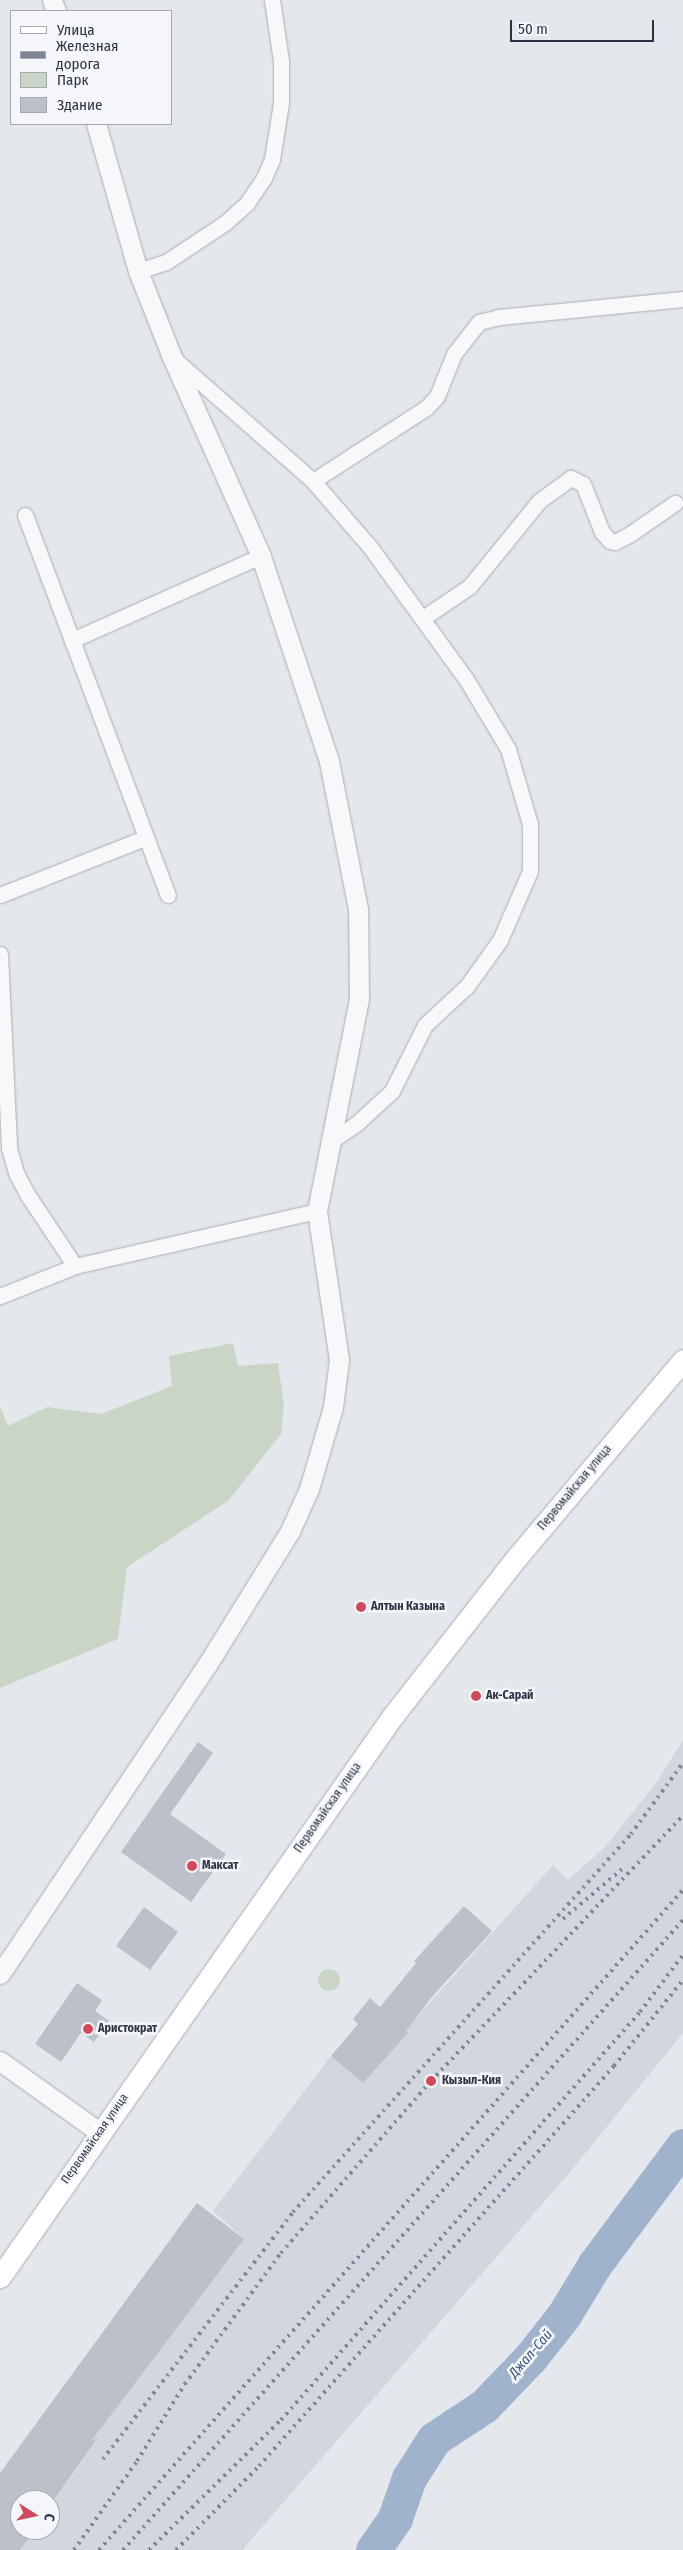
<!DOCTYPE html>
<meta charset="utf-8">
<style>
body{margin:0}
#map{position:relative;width:683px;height:2550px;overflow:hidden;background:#e4e7ec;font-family:"Fira Sans Condensed",sans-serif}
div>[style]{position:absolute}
.built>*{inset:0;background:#d2d6de}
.green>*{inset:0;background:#c9d6c5}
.round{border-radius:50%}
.river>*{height:35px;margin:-17.5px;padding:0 17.5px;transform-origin:17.5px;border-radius:17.5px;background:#9fb4cc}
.building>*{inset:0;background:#bbc0ca}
.roads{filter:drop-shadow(0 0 1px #a9aeb7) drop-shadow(0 0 1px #a9aeb7)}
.minor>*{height:15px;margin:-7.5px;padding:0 7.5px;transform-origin:7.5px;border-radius:7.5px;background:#f7f8fa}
.tertiary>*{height:19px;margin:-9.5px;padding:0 9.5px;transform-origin:9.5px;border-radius:9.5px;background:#f7f8fa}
.secondary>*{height:21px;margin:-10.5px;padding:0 10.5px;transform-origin:10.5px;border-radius:10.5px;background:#fff}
.rail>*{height:4px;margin-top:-2px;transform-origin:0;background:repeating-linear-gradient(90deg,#7d8696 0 2.5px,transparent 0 7.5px)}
.dots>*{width:14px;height:14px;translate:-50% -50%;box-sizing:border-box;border:2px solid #f4f6f9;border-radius:50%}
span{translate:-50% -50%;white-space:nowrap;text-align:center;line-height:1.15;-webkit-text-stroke:5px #f4f6f9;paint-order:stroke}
.street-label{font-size:12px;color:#2b3445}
.poi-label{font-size:12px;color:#2b3445;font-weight:700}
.left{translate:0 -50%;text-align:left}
.water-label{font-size:14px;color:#34527a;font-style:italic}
.legend{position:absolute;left:10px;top:10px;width:162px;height:115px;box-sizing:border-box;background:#f4f6f9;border:1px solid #a4a8b1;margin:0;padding:6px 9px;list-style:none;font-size:15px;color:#2b3445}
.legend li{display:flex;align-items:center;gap:10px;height:25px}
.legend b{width:25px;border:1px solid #a4a8b1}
.north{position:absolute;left:10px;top:2490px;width:50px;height:50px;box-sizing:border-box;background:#f4f6f9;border:1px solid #a4a8b1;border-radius:50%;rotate:100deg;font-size:14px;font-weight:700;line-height:20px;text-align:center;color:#2b3445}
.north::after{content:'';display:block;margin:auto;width:18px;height:22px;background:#d1495b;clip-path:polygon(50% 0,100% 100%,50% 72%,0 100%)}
.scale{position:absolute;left:510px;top:20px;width:144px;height:22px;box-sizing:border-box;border:2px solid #2b3445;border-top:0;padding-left:6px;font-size:15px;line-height:18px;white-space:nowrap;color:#2b3445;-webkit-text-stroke:4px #f4f6f9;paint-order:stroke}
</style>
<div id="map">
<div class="built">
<i style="clip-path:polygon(683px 1740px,683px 2033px,570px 2172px,242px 2550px,20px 2550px,35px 2530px,50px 2530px,50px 2510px,54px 2501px,97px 2440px,92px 2440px,243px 2238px,213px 2211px,331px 2056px,363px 2082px,390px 2044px,395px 2048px,407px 2033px,403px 2029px,417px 2017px,553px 1865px,568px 1880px,605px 1847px,656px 1783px)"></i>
</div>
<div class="green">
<i style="clip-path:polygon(233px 1343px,238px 1366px,278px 1363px,284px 1405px,281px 1434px,228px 1501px,127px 1567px,118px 1639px,0 1688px,0 1406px,8px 1426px,47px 1407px,101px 1414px,172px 1386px,169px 1356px)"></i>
<i class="round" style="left:318px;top:1969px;width:22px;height:22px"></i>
</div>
<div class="river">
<i style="left:373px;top:2550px;width:39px;rotate:-55deg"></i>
<i style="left:395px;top:2518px;width:42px;rotate:-70.7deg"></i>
<i style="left:409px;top:2478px;width:46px;rotate:-57.3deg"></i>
<i style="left:434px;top:2439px;width:60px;rotate:-33.4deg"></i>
<i style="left:484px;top:2406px;width:68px;rotate:-46.2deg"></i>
<i style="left:531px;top:2357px;width:53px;rotate:-51.8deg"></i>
<i style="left:564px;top:2315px;width:60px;rotate:-58.7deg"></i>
<i style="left:595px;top:2264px;width:147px;rotate:-53.3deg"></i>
</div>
<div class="building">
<i style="clip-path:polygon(198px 1742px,213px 1753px,170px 1814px,226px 1854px,191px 1902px,121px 1852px)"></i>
<i style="clip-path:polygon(464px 1906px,492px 1931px,431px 1998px,406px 2031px,408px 2033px,363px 2083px,331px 2056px,358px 2024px,353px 2019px,370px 1998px,380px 2007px,416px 1963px,414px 1961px)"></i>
<i style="clip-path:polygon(144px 1907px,178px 1932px,150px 1970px,116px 1946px)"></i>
<i style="clip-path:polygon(77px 1983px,102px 2000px,95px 2011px,109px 2021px,94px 2042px,81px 2033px,61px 2062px,35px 2044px)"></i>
<i style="clip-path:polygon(197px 2203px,244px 2239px,92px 2440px,97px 2439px,54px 2500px,20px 2500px,20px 2530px,35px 2530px,20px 2550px,0 2550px,0 2473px)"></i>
</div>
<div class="roads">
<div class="minor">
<i style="left:138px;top:271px;width:29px;rotate:-18deg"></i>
<i style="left:166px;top:262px;width:71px;rotate:-33.5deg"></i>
<i style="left:225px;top:223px;width:30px;rotate:-42deg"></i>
<i style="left:247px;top:203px;width:30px;rotate:-56deg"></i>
<i style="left:264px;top:178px;width:21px;rotate:-67deg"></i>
<i style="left:272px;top:159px;width:57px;rotate:-80.9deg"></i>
<i style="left:281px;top:103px;width:42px;rotate:-90deg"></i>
<i style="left:281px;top:61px;width:62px;rotate:-98.4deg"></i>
<i style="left:173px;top:358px;width:186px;rotate:41.3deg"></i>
<i style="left:313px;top:481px;width:87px;rotate:49.2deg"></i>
<i style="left:370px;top:547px;width:163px;rotate:54deg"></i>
<i style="left:466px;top:679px;width:82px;rotate:59deg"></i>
<i style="left:508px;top:749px;width:78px;rotate:73.7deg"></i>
<i style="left:530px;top:824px;width:47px;rotate:90deg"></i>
<i style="left:530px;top:871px;width:75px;rotate:113.5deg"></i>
<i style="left:500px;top:940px;width:57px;rotate:125.7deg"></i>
<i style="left:467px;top:986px;width:57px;rotate:137.1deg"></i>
<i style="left:425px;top:1025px;width:74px;rotate:116.6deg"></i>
<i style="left:392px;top:1091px;width:49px;rotate:137.5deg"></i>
<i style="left:356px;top:1124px;width:27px;rotate:146deg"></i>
<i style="left:313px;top:481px;width:135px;rotate:-32.9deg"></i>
<i style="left:426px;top:408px;width:16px;rotate:-47deg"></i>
<i style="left:437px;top:396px;width:45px;rotate:-68deg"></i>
<i style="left:454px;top:354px;width:41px;rotate:-52deg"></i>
<i style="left:479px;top:322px;width:21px;rotate:-14deg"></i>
<i style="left:499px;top:317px;width:185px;rotate:-5.6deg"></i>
<i style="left:25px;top:515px;width:406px;rotate:69.4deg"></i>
<i style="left:423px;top:618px;width:57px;rotate:-34.2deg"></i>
<i style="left:470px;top:586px;width:109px;rotate:-50.9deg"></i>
<i style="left:539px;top:501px;width:39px;rotate:-36deg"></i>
<i style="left:571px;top:478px;width:13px;rotate:27deg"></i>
<i style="left:583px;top:484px;width:52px;rotate:68.4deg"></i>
<i style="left:602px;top:532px;width:12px;rotate:48deg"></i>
<i style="left:610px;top:541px;width:5px;rotate:11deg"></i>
<i style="left:615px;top:542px;width:17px;rotate:-28deg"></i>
<i style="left:630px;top:534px;width:55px;rotate:-34.6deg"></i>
<i style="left:72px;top:640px;width:207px;rotate:-24deg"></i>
<i style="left:0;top:895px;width:156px;rotate:-21.5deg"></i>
<i style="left:0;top:954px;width:194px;rotate:87.3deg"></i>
<i style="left:9px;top:1148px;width:26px;rotate:74deg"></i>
<i style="left:16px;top:1173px;width:27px;rotate:62deg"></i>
<i style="left:29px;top:1197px;width:83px;rotate:56.3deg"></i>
<i style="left:0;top:1296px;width:81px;rotate:-21.8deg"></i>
<i style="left:75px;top:1266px;width:248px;rotate:-12.8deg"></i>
</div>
<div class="tertiary">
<i style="left:52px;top:0;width:12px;rotate:70deg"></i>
<i style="left:0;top:1974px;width:372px;rotate:-56.2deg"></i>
<i style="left:207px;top:1665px;width:158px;rotate:-58.2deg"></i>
<i style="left:290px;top:1531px;width:46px;rotate:-65.7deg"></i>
<i style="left:309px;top:1489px;width:85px;rotate:-73.7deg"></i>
<i style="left:333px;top:1407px;width:47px;rotate:-82.7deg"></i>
<i style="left:339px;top:1360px;width:151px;rotate:-98.4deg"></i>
<i style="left:317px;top:1211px;width:217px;rotate:-78.8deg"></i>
<i style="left:359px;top:998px;width:89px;rotate:-90.6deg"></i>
<i style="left:358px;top:909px;width:151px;rotate:-101.1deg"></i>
<i style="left:329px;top:761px;width:216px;rotate:-108.4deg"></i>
<i style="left:261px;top:556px;width:218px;rotate:-114.1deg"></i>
<i style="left:172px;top:357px;width:92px;rotate:-111.6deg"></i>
<i style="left:138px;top:271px;width:153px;rotate:-105.9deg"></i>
<i style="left:0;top:2061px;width:122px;rotate:35.6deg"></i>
</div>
<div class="secondary">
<i style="left:0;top:2277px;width:684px;rotate:-55.01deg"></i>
<i style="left:392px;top:1717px;width:204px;rotate:-52deg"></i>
<i style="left:518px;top:1556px;width:256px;rotate:-49.9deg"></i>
</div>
</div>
<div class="rail">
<i style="left:563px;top:1919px;width:77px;rotate:-40.3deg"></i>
<i style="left:103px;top:2459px;width:312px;rotate:-52.4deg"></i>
<i style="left:293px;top:2212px;width:507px;rotate:-48.2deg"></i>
<i style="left:631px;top:1834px;width:88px;rotate:-53.8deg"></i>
<i style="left:74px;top:2550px;width:109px;rotate:-54.7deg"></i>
<i style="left:137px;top:2461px;width:91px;rotate:-58.1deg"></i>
<i style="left:185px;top:2384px;width:162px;rotate:-53.8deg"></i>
<i style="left:281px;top:2253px;width:228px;rotate:-48.9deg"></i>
<i style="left:431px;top:2081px;width:366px;rotate:-46.5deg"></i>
<i style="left:99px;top:2550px;width:881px;rotate:-48.5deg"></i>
<i style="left:123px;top:2550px;width:843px;rotate:-48.37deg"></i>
<i style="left:149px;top:2550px;width:185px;rotate:-44.6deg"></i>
<i style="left:281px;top:2420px;width:543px;rotate:-48.66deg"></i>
<i style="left:640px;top:2012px;width:71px;rotate:-53deg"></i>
<i style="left:176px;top:2550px;width:118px;rotate:-45.3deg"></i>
<i style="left:259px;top:2466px;width:535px;rotate:-48.41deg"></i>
<i style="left:614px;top:2066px;width:110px;rotate:-51.3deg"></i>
</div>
<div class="dots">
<i style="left:361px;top:1607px;background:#d1495b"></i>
<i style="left:476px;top:1696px;background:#d1495b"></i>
<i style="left:192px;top:1866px;background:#d1495b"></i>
<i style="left:88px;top:2029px;background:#d1495b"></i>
<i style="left:431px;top:2081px;background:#d1495b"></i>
</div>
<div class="street-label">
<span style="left:575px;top:1488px;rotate:-50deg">Первомайская улица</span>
<span style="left:328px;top:1808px;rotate:-55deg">Первомайская улица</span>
<span style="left:95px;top:2139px;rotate:-55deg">Первомайская улица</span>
</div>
<div class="poi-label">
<span class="left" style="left:371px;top:1607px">Алтын Казына</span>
<span class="left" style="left:486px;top:1696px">Ак-Сарай</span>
<span class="left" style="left:202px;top:1866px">Максат</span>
<span class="left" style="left:98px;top:2029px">Аристократ</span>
<span class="left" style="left:442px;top:2081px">Кызыл-Кия</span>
</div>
<div class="water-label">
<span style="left:531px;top:2354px;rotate:-49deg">Джал-Сай</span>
</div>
<ul class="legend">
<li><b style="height:6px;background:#fff"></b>Улица</li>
<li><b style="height:6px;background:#7d8696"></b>Железная дорога</li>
<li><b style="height:14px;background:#c9d6c5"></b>Парк</li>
<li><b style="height:14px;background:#bbc0ca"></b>Здание</li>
</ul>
<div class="north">С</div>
<div class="scale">50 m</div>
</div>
